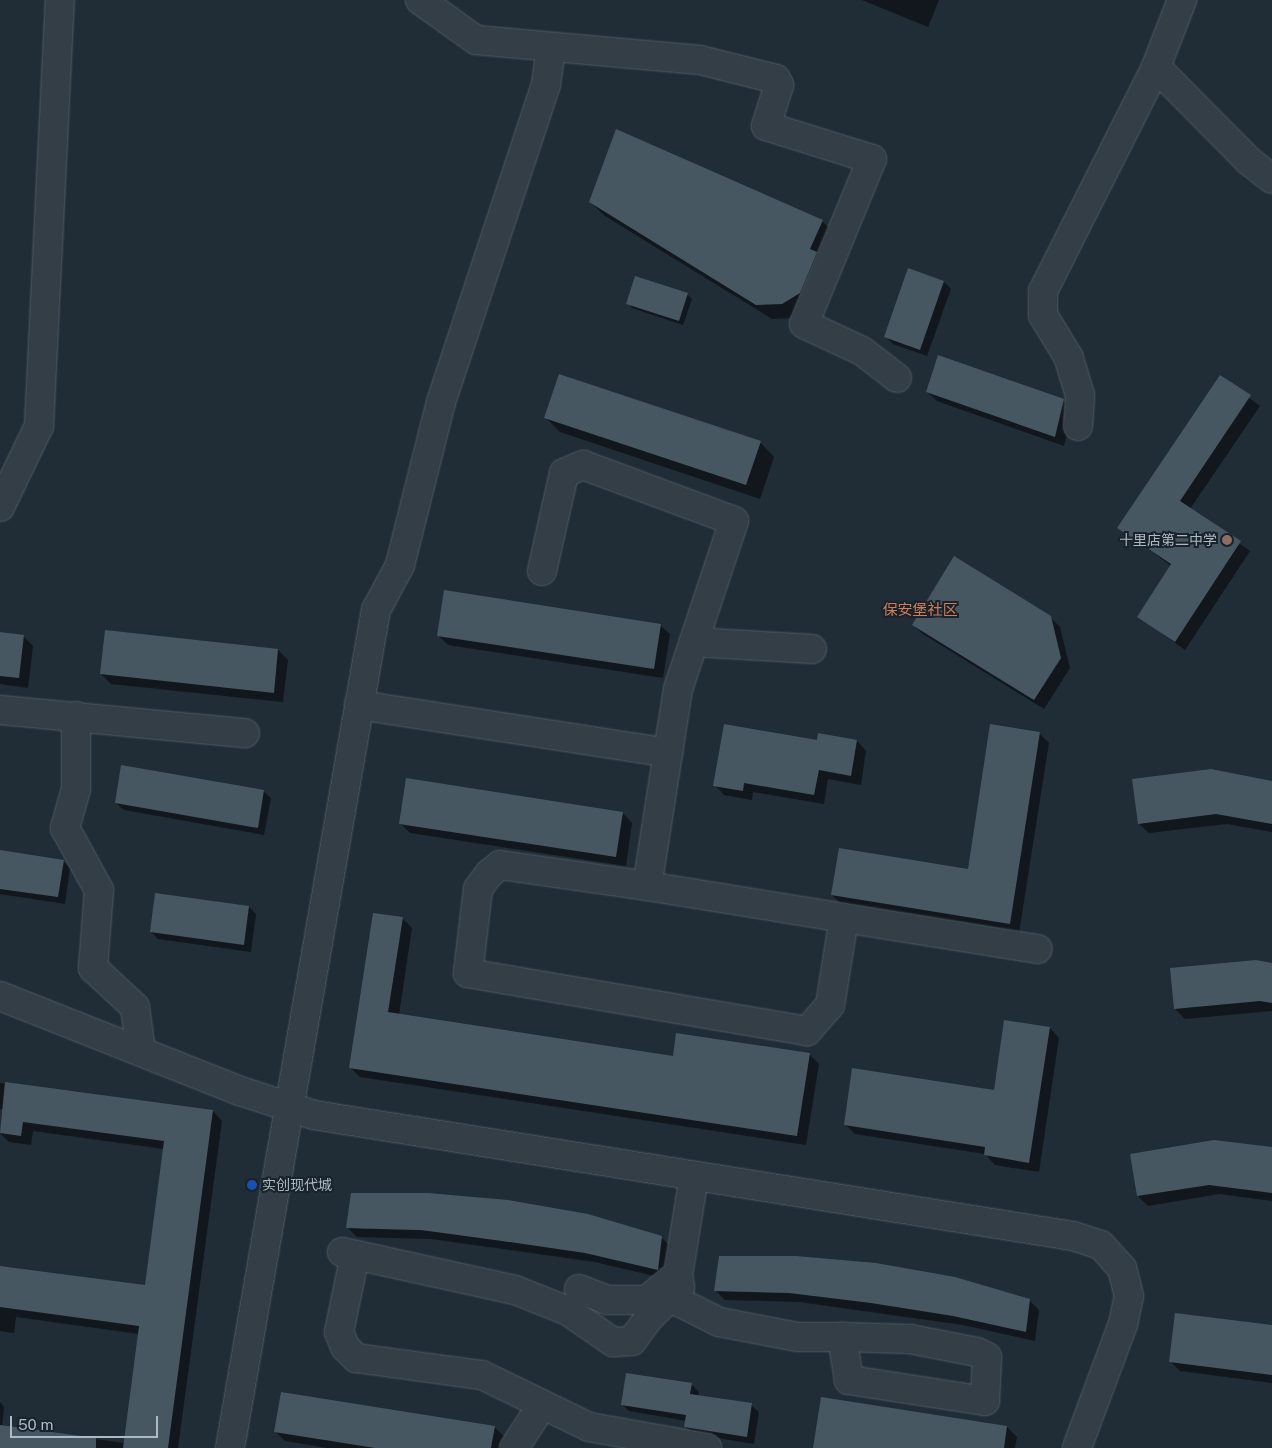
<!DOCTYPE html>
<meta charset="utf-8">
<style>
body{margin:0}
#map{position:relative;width:1272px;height:1448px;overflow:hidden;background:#202c36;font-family:"Public Sans","Noto Sans SC",sans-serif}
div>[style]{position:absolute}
.shadow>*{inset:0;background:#0007}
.building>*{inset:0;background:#475762}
.roads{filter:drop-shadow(0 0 1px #505c65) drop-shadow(0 0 1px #505c65)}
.minor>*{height:28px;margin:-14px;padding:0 14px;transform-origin:14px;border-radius:14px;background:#333e47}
.dots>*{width:14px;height:14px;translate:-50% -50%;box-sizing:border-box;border:2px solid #19232b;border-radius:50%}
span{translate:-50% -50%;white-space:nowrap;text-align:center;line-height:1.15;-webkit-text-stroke:4px #19232b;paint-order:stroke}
.poi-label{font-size:14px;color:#adb9c4}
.right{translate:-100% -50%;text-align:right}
.left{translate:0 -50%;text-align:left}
.neighbourhood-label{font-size:15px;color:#d27c5a}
.scale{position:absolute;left:10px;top:1416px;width:148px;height:22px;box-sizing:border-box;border:2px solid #adb9c4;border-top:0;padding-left:6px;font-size:15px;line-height:18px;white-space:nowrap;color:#adb9c4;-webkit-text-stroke:4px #19232b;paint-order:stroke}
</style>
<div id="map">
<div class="shadow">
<i style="clip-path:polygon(862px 0,939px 0,928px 27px)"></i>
<i style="clip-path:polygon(617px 130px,822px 221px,837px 236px,797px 318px,772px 319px,605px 216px,590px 202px)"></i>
<i style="clip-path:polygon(944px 282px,951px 289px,927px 356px,893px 344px,886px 337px)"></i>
<i style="clip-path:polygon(687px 294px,692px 299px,683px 325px,632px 308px,628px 303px)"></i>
<i style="clip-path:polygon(1221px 377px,1260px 406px,1190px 509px,1250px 551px,1185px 650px,1138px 616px,1171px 566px,1119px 527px)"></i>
<i style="clip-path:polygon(927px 392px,1063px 400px,1073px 410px,1064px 446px,937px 401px)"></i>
<i style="clip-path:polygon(546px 418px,760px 442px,774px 457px,760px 499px,560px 432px)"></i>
<i style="clip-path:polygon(1050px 617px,1060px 627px,1070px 668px,1044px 709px,923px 634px,913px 625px)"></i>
<i style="clip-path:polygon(660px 625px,670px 634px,663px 678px,448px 645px,438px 635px)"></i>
<i style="clip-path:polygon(106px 632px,278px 650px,288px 660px,283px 702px,111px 684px,101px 674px)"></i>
<i style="clip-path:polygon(0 633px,23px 636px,33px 646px,28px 688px,0 684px)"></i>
<i style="clip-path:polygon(1039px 733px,1049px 743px,1019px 933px,842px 905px,832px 895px,969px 870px)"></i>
<i style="clip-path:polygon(857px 741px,866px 751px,861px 785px,828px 779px,824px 804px,753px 792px,752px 800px,724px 795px,715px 785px,818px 742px)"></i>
<i style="clip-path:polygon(1272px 782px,1272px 832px,1227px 824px,1149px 833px,1139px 824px)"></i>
<i style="clip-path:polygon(263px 791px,271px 798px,264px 835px,124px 810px,116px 803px)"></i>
<i style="clip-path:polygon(623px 813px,632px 823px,626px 866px,410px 833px,401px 824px)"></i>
<i style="clip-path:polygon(0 851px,63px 861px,70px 868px,65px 904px,0 894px)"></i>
<i style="clip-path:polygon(249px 907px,256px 914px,251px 952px,158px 939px,151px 932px)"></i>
<i style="clip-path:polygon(402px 918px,412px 928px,399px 1015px,674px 1057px,809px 1054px,819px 1064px,806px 1145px,360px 1077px,350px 1067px)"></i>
<i style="clip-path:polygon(1272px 964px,1272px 1011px,1185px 1019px,1175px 1009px,1172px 969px)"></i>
<i style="clip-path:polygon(1050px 1028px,1059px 1038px,1039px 1172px,995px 1165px,985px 1154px,855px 1134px,845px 1124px,995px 1092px)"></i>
<i style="clip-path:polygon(0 1083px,213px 1111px,222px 1121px,178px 1448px,0 1448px,0 1402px,4px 1407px,2px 1427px,125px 1443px,139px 1334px,16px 1317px,14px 1333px,0 1331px,0 1267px,146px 1287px,164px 1149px,33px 1131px,31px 1145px,9px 1142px,0 1133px,3px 1110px,0 1109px)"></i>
<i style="clip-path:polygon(1272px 1149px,1272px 1201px,1219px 1194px,1148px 1206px,1138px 1196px)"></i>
<i style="clip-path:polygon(348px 1228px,662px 1238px,671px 1247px,667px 1279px,595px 1262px,431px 1239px,357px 1237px)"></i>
<i style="clip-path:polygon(716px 1291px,1029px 1300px,1039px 1310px,1035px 1341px,963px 1325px,799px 1302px,725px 1300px)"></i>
<i style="clip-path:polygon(1272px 1327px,1272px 1383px,1180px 1371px,1170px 1361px)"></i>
<i style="clip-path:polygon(692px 1385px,699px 1392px,698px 1396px,751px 1405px,759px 1412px,754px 1444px,693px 1434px,686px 1427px,687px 1421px,629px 1411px,622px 1404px)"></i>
<i style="clip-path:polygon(494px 1427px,504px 1436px,502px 1448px,327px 1448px,285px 1441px,276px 1432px)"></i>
<i style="clip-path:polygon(1007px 1427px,1017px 1437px,1015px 1448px,815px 1448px)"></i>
</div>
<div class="building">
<i style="clip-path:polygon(616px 129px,823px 220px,810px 249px,817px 252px,800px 293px,782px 304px,756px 305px,589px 202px)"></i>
<i style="clip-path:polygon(908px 268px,944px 281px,920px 350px,884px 337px)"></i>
<i style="clip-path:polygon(635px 276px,688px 293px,679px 321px,626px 304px)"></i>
<i style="clip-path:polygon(938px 355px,1064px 399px,1055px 437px,926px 392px)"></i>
<i style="clip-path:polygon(559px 374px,761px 441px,746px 485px,544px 418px)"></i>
<i style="clip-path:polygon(1220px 375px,1251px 395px,1180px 501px,1241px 541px,1175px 642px,1137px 617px,1171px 564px,1117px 528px)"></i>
<i style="clip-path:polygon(954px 556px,1051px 616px,1061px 658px,1034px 700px,912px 625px)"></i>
<i style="clip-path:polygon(444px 590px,661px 624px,654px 669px,437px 636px)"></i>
<i style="clip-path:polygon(105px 630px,278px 649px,274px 693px,100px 674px)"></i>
<i style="clip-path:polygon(0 632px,24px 635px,19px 678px,0 676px)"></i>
<i style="clip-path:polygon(724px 724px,817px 740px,818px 733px,857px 740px,851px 776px,819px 770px,814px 795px,744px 783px,743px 791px,713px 786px)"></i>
<i style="clip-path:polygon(990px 724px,1040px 732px,1010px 924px,831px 895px,839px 848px,968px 869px)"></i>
<i style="clip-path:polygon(121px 765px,264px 790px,258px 828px,115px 803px)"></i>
<i style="clip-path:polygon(1211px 769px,1272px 781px,1272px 824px,1216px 814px,1138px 824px,1132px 779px)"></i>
<i style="clip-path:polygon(406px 778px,623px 812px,616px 857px,399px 824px)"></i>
<i style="clip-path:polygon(0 850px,64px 860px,58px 897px,0 889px)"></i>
<i style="clip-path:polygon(155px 893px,249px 906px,244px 945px,150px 932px)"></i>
<i style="clip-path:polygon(373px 913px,403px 917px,388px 1012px,673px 1056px,676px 1033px,810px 1053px,797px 1136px,349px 1068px)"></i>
<i style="clip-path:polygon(1256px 960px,1272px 963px,1272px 1003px,1260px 1001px,1174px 1009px,1170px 968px)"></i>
<i style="clip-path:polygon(1004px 1020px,1050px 1027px,1029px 1163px,984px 1155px,985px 1147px,844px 1125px,852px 1068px,994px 1090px)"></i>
<i style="clip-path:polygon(5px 1082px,213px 1110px,168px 1448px,123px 1448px,139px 1326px,0 1307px,0 1266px,145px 1285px,164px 1141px,23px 1122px,21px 1136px,0 1133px)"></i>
<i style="clip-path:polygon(1214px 1140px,1272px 1147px,1272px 1193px,1209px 1185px,1137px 1196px,1130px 1154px)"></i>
<i style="clip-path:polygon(351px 1193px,428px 1193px,508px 1200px,588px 1214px,662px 1236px,658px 1270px,585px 1253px,502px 1241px,421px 1230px,346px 1228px)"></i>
<i style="clip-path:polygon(719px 1256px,796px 1256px,876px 1263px,955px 1277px,1030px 1299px,1026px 1332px,953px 1316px,871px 1303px,789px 1293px,714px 1291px)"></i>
<i style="clip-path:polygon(1175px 1313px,1272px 1325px,1272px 1375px,1169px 1362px)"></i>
<i style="clip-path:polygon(626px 1373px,692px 1383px,690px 1394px,752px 1403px,747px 1437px,684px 1427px,686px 1415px,621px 1405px)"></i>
<i style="clip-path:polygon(281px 1392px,495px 1426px,491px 1448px,375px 1448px,274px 1432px)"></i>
<i style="clip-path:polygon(821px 1397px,1007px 1426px,1004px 1448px,813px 1448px)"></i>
<i style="clip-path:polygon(0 1425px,96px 1438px,96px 1448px,0 1448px)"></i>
</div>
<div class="roads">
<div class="minor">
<i style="left:420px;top:0;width:69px;rotate:35.5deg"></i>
<i style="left:476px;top:40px;width:225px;rotate:5.1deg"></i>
<i style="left:700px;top:60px;width:78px;rotate:14deg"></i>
<i style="left:776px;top:79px;width:7px;rotate:63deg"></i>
<i style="left:779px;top:85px;width:43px;rotate:107.6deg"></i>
<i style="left:766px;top:126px;width:111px;rotate:17.3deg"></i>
<i style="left:872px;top:159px;width:178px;rotate:112.4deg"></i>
<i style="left:804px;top:324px;width:64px;rotate:25deg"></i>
<i style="left:862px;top:351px;width:44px;rotate:37.6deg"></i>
<i style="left:1156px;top:67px;width:132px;rotate:45.3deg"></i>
<i style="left:1249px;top:161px;width:29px;rotate:38deg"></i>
<i style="left:1078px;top:426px;width:31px;rotate:-86deg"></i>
<i style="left:1080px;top:395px;width:39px;rotate:-107deg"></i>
<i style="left:1069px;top:358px;width:50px;rotate:-121.2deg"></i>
<i style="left:1043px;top:315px;width:24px;rotate:-90deg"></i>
<i style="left:1043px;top:291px;width:251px;rotate:-63.2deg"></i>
<i style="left:1156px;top:67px;width:72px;rotate:-68.8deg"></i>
<i style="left:0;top:507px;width:90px;rotate:-64.3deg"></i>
<i style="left:39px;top:426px;width:427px;rotate:-87.2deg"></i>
<i style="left:542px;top:571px;width:100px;rotate:-77.3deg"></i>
<i style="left:564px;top:473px;width:21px;rotate:-23deg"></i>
<i style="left:583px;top:465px;width:161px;rotate:20.3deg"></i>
<i style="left:734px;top:521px;width:177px;rotate:108.4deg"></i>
<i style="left:678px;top:689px;width:199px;rotate:98.9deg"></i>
<i style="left:694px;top:642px;width:118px;rotate:3.4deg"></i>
<i style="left:359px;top:705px;width:313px;rotate:8.8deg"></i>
<i style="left:0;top:710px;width:246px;rotate:5.4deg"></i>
<i style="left:76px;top:716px;width:73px;rotate:90deg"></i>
<i style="left:76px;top:789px;width:41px;rotate:105.8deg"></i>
<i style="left:65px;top:828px;width:71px;rotate:61.3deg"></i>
<i style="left:99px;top:890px;width:78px;rotate:94.4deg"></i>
<i style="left:93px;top:968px;width:57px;rotate:42.9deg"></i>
<i style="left:135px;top:1007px;width:45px;rotate:82.4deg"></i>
<i style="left:844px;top:918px;width:88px;rotate:99.1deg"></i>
<i style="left:830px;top:1005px;width:35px;rotate:131deg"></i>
<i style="left:807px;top:1031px;width:344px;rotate:-170.3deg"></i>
<i style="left:468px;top:973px;width:85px;rotate:-83.2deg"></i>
<i style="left:478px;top:889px;width:19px;rotate:-54deg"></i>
<i style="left:489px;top:874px;width:14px;rotate:-39deg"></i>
<i style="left:500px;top:865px;width:148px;rotate:8.1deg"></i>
<i style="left:647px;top:886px;width:200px;rotate:9.2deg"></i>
<i style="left:844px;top:918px;width:196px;rotate:9.1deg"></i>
<i style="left:0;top:996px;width:258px;rotate:21.6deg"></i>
<i style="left:240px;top:1091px;width:78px;rotate:18deg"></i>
<i style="left:314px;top:1115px;width:769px;rotate:9.06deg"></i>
<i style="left:1073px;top:1236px;width:29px;rotate:18deg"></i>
<i style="left:1101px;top:1245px;width:31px;rotate:48deg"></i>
<i style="left:1122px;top:1268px;width:29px;rotate:76deg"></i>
<i style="left:1129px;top:1296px;width:29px;rotate:102deg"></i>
<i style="left:1123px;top:1324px;width:132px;rotate:110.4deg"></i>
<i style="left:342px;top:1252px;width:177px;rotate:12.4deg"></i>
<i style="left:515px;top:1290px;width:57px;rotate:21.6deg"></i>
<i style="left:568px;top:1311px;width:55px;rotate:34.6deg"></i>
<i style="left:613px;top:1342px;width:19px;rotate:-3deg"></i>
<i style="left:632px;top:1341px;width:27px;rotate:-54deg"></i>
<i style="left:648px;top:1319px;width:45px;rotate:-45deg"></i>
<i style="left:680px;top:1287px;width:12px;rotate:-99deg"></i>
<i style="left:678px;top:1275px;width:100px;rotate:-80.8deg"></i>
<i style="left:355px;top:1255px;width:79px;rotate:101.7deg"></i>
<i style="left:339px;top:1332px;width:16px;rotate:68deg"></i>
<i style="left:345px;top:1347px;width:16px;rotate:45deg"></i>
<i style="left:356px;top:1358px;width:127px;rotate:7.7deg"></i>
<i style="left:482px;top:1375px;width:119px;rotate:25.9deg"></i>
<i style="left:589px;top:1427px;width:120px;rotate:10.1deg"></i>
<i style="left:579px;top:1289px;width:30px;rotate:21deg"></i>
<i style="left:607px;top:1300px;width:40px"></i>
<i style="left:647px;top:1300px;width:31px;rotate:-40deg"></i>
<i style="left:669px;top:1297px;width:56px;rotate:26.6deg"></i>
<i style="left:719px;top:1322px;width:80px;rotate:10.8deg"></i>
<i style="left:798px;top:1337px;width:44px"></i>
<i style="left:842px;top:1337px;width:68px;rotate:1.7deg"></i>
<i style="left:910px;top:1339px;width:68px;rotate:11deg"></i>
<i style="left:977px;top:1352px;width:11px;rotate:27deg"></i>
<i style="left:987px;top:1357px;width:44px;rotate:92.6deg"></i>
<i style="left:985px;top:1401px;width:138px;rotate:-171.2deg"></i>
<i style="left:849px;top:1380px;width:44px;rotate:-99.2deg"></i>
<i style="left:230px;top:1448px;width:851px;rotate:-80.12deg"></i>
<i style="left:376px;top:610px;width:51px;rotate:-61.9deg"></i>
<i style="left:400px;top:565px;width:168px;rotate:-75.9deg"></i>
<i style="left:441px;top:402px;width:335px;rotate:-71.7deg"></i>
<i style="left:546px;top:84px;width:36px;rotate:-82deg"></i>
<i style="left:514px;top:1448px;width:51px;rotate:-56.9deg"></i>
</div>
</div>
<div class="dots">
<i style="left:1227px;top:540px;background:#8d6e63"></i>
<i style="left:252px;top:1185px;background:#1a4fb4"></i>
</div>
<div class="poi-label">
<span class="right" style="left:1217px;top:540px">十里店第二中学</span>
<span class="left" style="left:262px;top:1185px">实创现代城</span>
</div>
<div class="neighbourhood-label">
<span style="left:920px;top:610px">保安堡社区</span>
</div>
<div class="scale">50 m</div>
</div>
